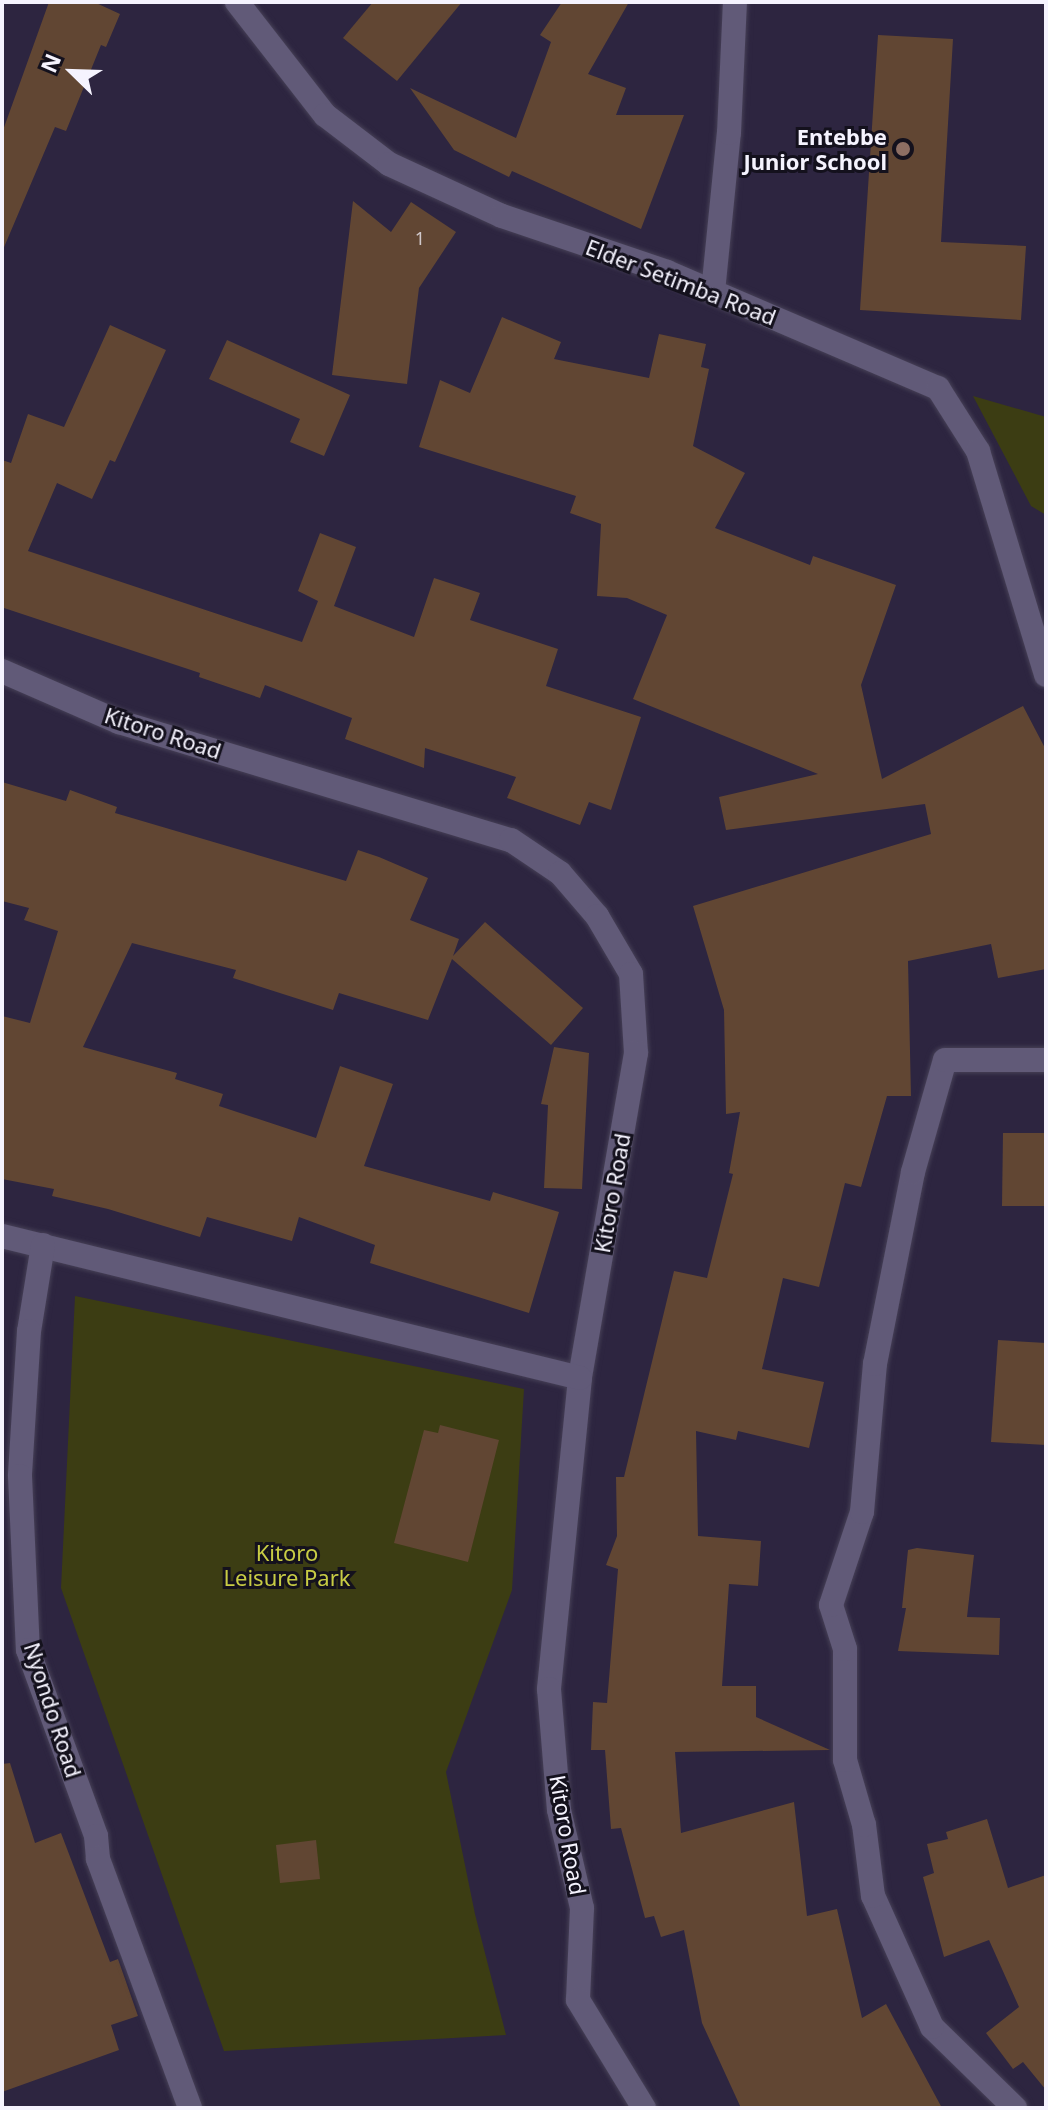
<!DOCTYPE html>
<style>
body{margin:0}
#map{position:relative;width:1048px;height:2110px;overflow:hidden;background:#2d2540;font-family:"Noto Sans",sans-serif}
div>[style]{position:absolute}
.green>*{inset:0;background:#3c3d13}
.building>*{inset:0;background:#614633}
.roads{filter:drop-shadow(0 0 2px #464056) drop-shadow(0 0 2px #464056)}
.street>*{height:24px;margin:-12px;padding:0 12px;transform-origin:12px;border-radius:12px;background:#615a78}
.dots>*{width:22px;height:22px;translate:-50% -50%;box-sizing:border-box;border:4px solid #14111d;border-radius:50%}
span{translate:-50% -50%;white-space:nowrap;text-align:center;line-height:1.15;-webkit-text-stroke:6px #14111d;paint-order:stroke}
.number-label{font-size:18px;color:#d0c8cb}
.number-label span{-webkit-text-stroke-width:0}
.poi-label{font-size:22px;color:#f5f3fe;font-weight:700}
.right{translate:-100% -50%;text-align:right}
.street-label{font-size:22px;color:#f5f3fe}
.park-label{font-size:22px;color:#c8cc44}
.frame{position:absolute;inset:0;border:4px solid #f5f3fe;pointer-events:none}
.north{position:absolute;left:32px;top:32px;width:80px;height:80px;-webkit-text-stroke:6px #14111d;paint-order:stroke;rotate:293deg;font-size:22px;font-weight:700;line-height:32px;text-align:center;color:#f5f3fe}
.north::after{content:'';display:block;margin:auto;width:28px;height:36px;background:#f5f3fe;clip-path:polygon(50% 0,100% 100%,50% 72%,0 100%)}
</style>
<div id="map">
<div class="green">
<i style="clip-path:polygon(973px 396px,1046px 417px,1046px 515px,1031px 506px)"></i>
<i style="clip-path:polygon(75px 1296px,524px 1389px,512px 1590px,446px 1772px,475px 1914px,506px 2035px,224px 2051px,61px 1588px)"></i>
</div>
<div class="building">
<i style="clip-path:polygon(49px 2px,94px 2px,120px 14px,106px 47px,101px 45px,66px 131px,55px 127px,2px 252px,2px 133px)"></i>
<i style="clip-path:polygon(373px 2px,462px 2px,397px 81px,343px 38px)"></i>
<i style="clip-path:polygon(562px 2px,629px 2px,588px 74px,626px 88px,616px 115px,684px 115px,641px 229px,512px 171px,509px 177px,454px 150px,410px 88px,516px 138px,551px 42px,540px 35px)"></i>
<i style="clip-path:polygon(878px 35px,953px 39px,941px 242px,1026px 246px,1021px 320px,860px 310px)"></i>
<i style="clip-path:polygon(353px 201px,391px 232px,411px 202px,456px 232px,419px 288px,407px 384px,332px 375px)"></i>
<i style="clip-path:polygon(502px 317px,561px 342px,554px 359px,649px 378px,659px 334px,706px 344px,701px 367px,709px 369px,693px 446px,745px 473px,715px 528px,810px 565px,813px 556px,896px 585px,861px 685px,882px 779px,1023px 706px,1046px 750px,1046px 969px,998px 978px,991px 944px,908px 961px,911px 1096px,887px 1096px,861px 1187px,845px 1183px,819px 1287px,783px 1278px,762px 1369px,824px 1382px,809px 1448px,738px 1431px,736px 1440px,696px 1431px,698px 1536px,761px 1541px,758px 1586px,729px 1584px,722px 1686px,756px 1686px,756px 1717px,830px 1750px,675px 1752px,681px 1833px,794px 1802px,807px 1916px,837px 1909px,862px 2018px,886px 2004px,942px 2108px,741px 2108px,702px 2023px,684px 1930px,661px 1937px,654px 1916px,645px 1918px,621px 1828px,611px 1829px,605px 1750px,591px 1750px,593px 1702px,607px 1703px,618px 1569px,606px 1565px,617px 1536px,616px 1477px,624px 1477px,674px 1271px,707px 1278px,733px 1174px,729px 1173px,740px 1112px,726px 1114px,724px 1010px,693px 906px,931px 834px,925px 804px,726px 830px,719px 797px,818px 774px,633px 699px,667px 615px,627px 598px,597px 596px,601px 524px,570px 513px,576px 496px,419px 447px,440px 380px,470px 393px)"></i>
<i style="clip-path:polygon(110px 325px,166px 350px,115px 462px,110px 460px,92px 499px,57px 483px,28px 551px,302px 642px,318px 601px,298px 591px,320px 533px,356px 547px,334px 606px,414px 637px,434px 578px,480px 593px,470px 620px,558px 649px,546px 686px,641px 717px,611px 810px,589px 802px,580px 825px,507px 798px,516px 777px,425px 748px,424px 768px,345px 739px,352px 718px,265px 685px,260px 698px,199px 677px,200px 673px,4px 608px,2px 611px,2px 460px,11px 463px,28px 414px,64px 427px)"></i>
<i style="clip-path:polygon(227px 340px,350px 395px,324px 456px,290px 442px,300px 419px,209px 379px)"></i>
<i style="clip-path:polygon(2px 782px,66px 801px,70px 790px,117px 807px,115px 813px,346px 881px,358px 850px,379px 857px,428px 878px,410px 920px,459px 939px,453px 956px,485px 922px,583px 1008px,551px 1045px,452px 959px,428px 1020px,339px 993px,333px 1010px,233px 978px,236px 970px,132px 943px,83px 1047px,177px 1073px,175px 1079px,223px 1094px,219px 1106px,316px 1138px,340px 1066px,393px 1084px,364px 1166px,490px 1201px,493px 1192px,559px 1212px,529px 1313px,370px 1263px,375px 1245px,299px 1217px,292px 1241px,207px 1217px,200px 1237px,108px 1209px,52px 1196px,54px 1189px,2px 1179px,2px 1016px,30px 1023px,58px 931px,24px 920px,29px 908px,2px 901px)"></i>
<i style="clip-path:polygon(554px 1047px,589px 1053px,582px 1189px,544px 1188px,548px 1105px,541px 1104px)"></i>
<i style="clip-path:polygon(1003px 1133px,1046px 1133px,1046px 1206px,1002px 1206px)"></i>
<i style="clip-path:polygon(998px 1340px,1046px 1343px,1046px 1445px,991px 1442px)"></i>
<i style="clip-path:polygon(440px 1425px,499px 1440px,468px 1562px,394px 1543px,424px 1430px,438px 1433px)"></i>
<i style="clip-path:polygon(917px 1548px,974px 1555px,967px 1617px,1000px 1618px,999px 1655px,898px 1651px,906px 1608px,902px 1608px,908px 1550px)"></i>
<i style="clip-path:polygon(10px 1763px,35px 1843px,61px 1833px,110px 1962px,118px 1959px,138px 2016px,111px 2025px,119px 2050px,2px 2092px,2px 1764px)"></i>
<i style="clip-path:polygon(987px 1819px,1008px 1888px,1046px 1875px,1046px 2090px,1023px 2062px,1013px 2069px,986px 2033px,1019px 2007px,989px 1940px,944px 1957px,923px 1877px,934px 1873px,927px 1844px,948px 1839px,946px 1832px)"></i>
<i style="clip-path:polygon(316px 1840px,320px 1879px,280px 1883px,276px 1845px)"></i>
</div>
<div class="roads">
<div class="street">
<i style="left:237px;top:2px;width:143px;rotate:52.1deg"></i>
<i style="left:325px;top:115px;width:81px;rotate:37.4deg"></i>
<i style="left:389px;top:164px;width:124px;rotate:24.7deg"></i>
<i style="left:502px;top:216px;width:174px;rotate:18.7deg"></i>
<i style="left:667px;top:272px;width:295px;rotate:23.2deg"></i>
<i style="left:938px;top:388px;width:75px;rotate:57.6deg"></i>
<i style="left:978px;top:451px;width:234px;rotate:73.1deg"></i>
<i style="left:713px;top:292px;width:160px;rotate:-84.3deg"></i>
<i style="left:729px;top:133px;width:131px;rotate:-87.4deg"></i>
<i style="left:2px;top:671px;width:128px;rotate:23.6deg"></i>
<i style="left:119px;top:722px;width:409px;rotate:16.8deg"></i>
<i style="left:511px;top:840px;width:59px;rotate:34deg"></i>
<i style="left:560px;top:873px;width:57px;rotate:49.3deg"></i>
<i style="left:597px;top:916px;width:67px;rotate:59.6deg"></i>
<i style="left:631px;top:974px;width:79px;rotate:86.4deg"></i>
<i style="left:636px;top:1053px;width:330px;rotate:99.8deg"></i>
<i style="left:580px;top:1378px;width:313px;rotate:95.7deg"></i>
<i style="left:549px;top:1689px;width:121px;rotate:85.3deg"></i>
<i style="left:559px;top:1810px;width:101px;rotate:76.8deg"></i>
<i style="left:582px;top:1908px;width:92px;rotate:92.5deg"></i>
<i style="left:578px;top:2000px;width:127px;rotate:58.6deg"></i>
<i style="left:2px;top:1236px;width:595px;rotate:13.8deg"></i>
<i style="left:43px;top:1245px;width:87px;rotate:99.2deg"></i>
<i style="left:29px;top:1331px;width:145px;rotate:93.6deg"></i>
<i style="left:20px;top:1476px;width:174px;rotate:87.4deg"></i>
<i style="left:28px;top:1650px;width:198px;rotate:69.9deg"></i>
<i style="left:96px;top:1836px;width:23px;rotate:85deg"></i>
<i style="left:98px;top:1859px;width:265px;rotate:69.7deg"></i>
<i style="left:1015px;top:2108px;width:116px;rotate:-135.7deg"></i>
<i style="left:932px;top:2027px;width:144px;rotate:-114.2deg"></i>
<i style="left:873px;top:1896px;width:72px;rotate:-97.2deg"></i>
<i style="left:864px;top:1825px;width:68px;rotate:-106.3deg"></i>
<i style="left:845px;top:1760px;width:111px;rotate:-90deg"></i>
<i style="left:845px;top:1649px;width:46px;rotate:-107.7deg"></i>
<i style="left:831px;top:1605px;width:98px;rotate:-71.6deg"></i>
<i style="left:862px;top:1512px;width:149px;rotate:-85deg"></i>
<i style="left:875px;top:1364px;width:196px;rotate:-78.8deg"></i>
<i style="left:913px;top:1172px;width:116px;rotate:-74.1deg"></i>
<i style="left:945px;top:1060px;width:101px"></i>
</div>
</div>
<div class="dots">
<i style="left:903px;top:149px;background:#8d6e63"></i>
</div>
<div class="number-label">
<span style="left:420px;top:238px">1</span>
</div>
<div class="poi-label">
<span class="right" style="left:887px;top:149px">Entebbe<br>Junior School</span>
</div>
<div class="street-label">
<span style="left:681px;top:282px;rotate:21deg">Elder Setimba Road</span>
<span style="left:163px;top:733px;rotate:18deg">Kitoro Road</span>
<span style="left:612px;top:1193px;rotate:-80deg">Kitoro Road</span>
<span style="left:53px;top:1710px;rotate:72deg">Nyondo Road</span>
<span style="left:568px;top:1835px;rotate:80deg">Kitoro Road</span>
</div>
<div class="park-label">
<span style="left:287px;top:1565px">Kitoro<br>Leisure Park</span>
</div>
<div class="frame"></div>
<div class="north">N</div>
</div>
